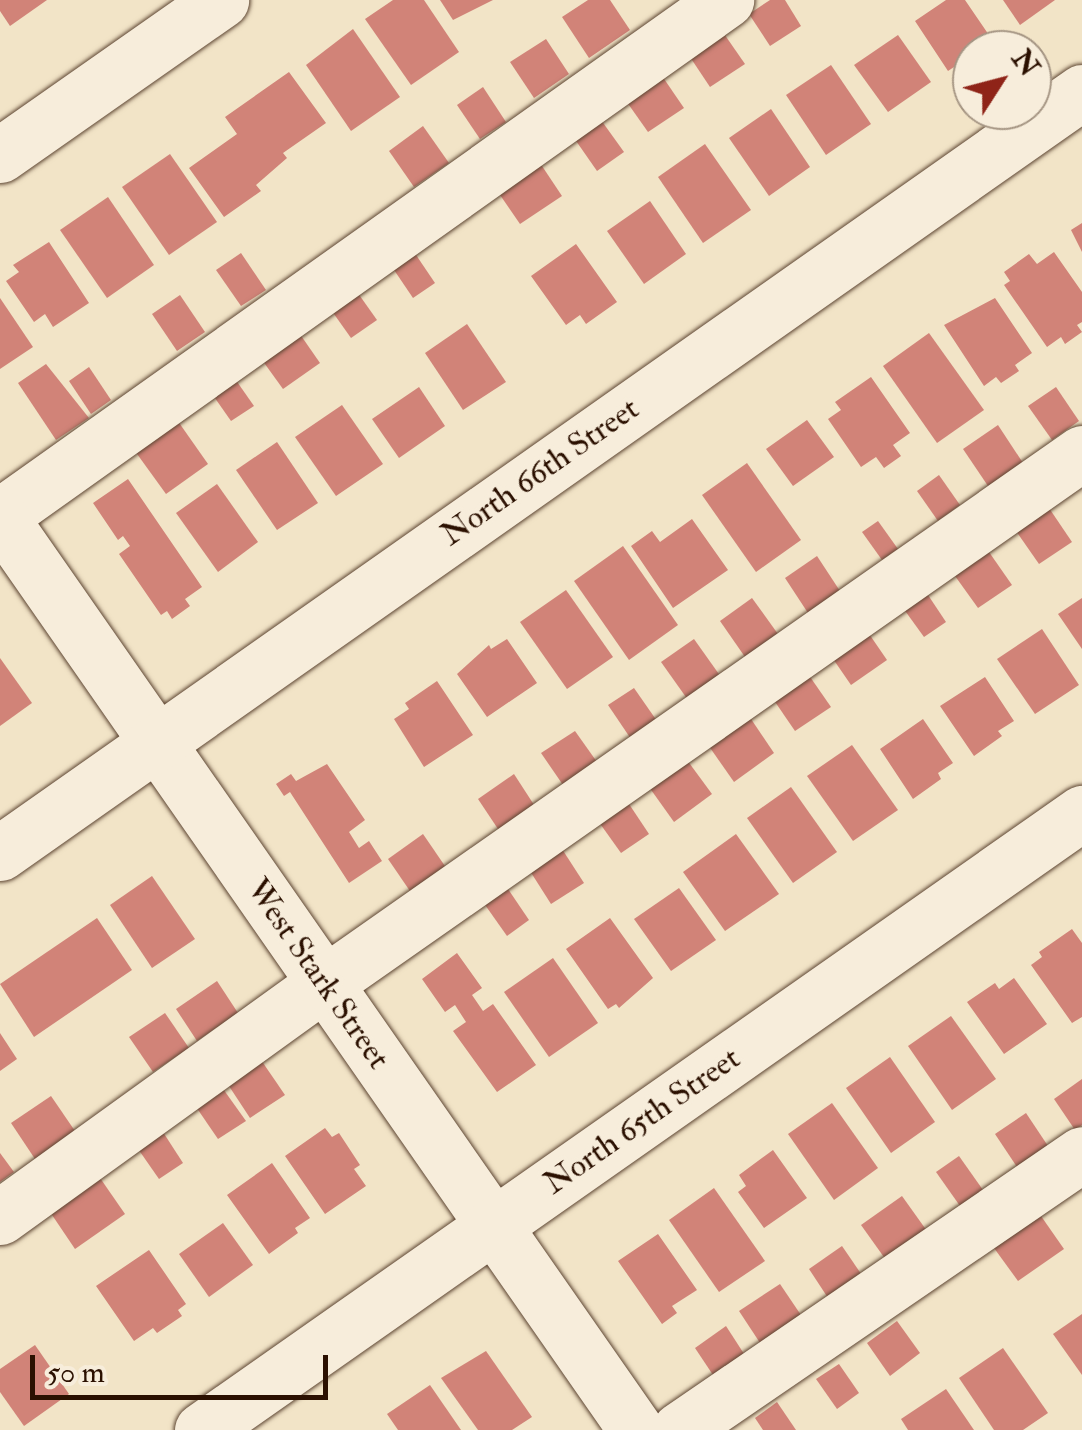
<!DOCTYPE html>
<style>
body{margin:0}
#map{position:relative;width:1082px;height:1430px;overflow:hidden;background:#f2e4c7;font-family:"IM FELL Double Pica",serif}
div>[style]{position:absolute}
.building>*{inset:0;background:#d18378}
.roads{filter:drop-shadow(0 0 2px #5d4532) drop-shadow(0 0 2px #5d4532)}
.minor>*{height:55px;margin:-27.5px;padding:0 27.5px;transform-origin:27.5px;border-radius:27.5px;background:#f7eddb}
span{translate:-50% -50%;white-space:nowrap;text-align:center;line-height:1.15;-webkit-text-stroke:9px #f7eddb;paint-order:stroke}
.street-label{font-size:32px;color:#2b1000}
.north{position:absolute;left:952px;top:30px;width:100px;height:100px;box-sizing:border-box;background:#f7eddb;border:2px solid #a59583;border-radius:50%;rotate:54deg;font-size:28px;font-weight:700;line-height:40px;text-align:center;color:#2b1000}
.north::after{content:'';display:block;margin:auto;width:35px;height:45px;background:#8f2418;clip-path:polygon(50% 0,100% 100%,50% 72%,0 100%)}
.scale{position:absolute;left:30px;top:1355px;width:298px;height:45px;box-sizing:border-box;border:5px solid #2b1000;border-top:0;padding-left:12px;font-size:30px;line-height:35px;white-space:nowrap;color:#2b1000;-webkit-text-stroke:8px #f7eddb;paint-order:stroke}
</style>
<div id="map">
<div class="building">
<i style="clip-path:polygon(0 0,47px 0,10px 26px,0 11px)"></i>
<i style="clip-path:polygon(393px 0,424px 0,459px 52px,411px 85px,365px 19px)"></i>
<i style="clip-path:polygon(440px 0,493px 0,453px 20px)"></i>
<i style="clip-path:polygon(588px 0,610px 0,630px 30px,589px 58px,562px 17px)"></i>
<i style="clip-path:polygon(770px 0,785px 0,801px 26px,770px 46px,749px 14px)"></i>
<i style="clip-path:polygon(946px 0,965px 0,993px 41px,972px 50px,972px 55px,948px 71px,915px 21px)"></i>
<i style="clip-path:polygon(1003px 0,1055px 0,1020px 25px)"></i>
<i style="clip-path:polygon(720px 28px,745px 64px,710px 87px,686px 51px)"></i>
<i style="clip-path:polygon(353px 29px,400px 97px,351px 131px,306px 65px)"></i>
<i style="clip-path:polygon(898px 35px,931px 82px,888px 112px,854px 65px)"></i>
<i style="clip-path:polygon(546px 39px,569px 74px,534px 98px,510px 62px)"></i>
<i style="clip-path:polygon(831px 65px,871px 124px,826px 155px,786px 95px)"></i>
<i style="clip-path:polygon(289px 72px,326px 123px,283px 153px,287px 158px,256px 185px,261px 191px,224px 217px,189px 168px,237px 134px,225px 117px)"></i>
<i style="clip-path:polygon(660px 73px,684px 108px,648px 132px,624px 98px)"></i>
<i style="clip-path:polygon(483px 87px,506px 122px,480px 139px,457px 105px)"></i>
<i style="clip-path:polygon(771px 109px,810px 167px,769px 196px,729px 138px)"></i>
<i style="clip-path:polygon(601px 120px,624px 152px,597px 171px,574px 138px)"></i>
<i style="clip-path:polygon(423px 126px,449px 163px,414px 187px,389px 151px)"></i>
<i style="clip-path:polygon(705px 144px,751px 210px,703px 243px,658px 177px)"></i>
<i style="clip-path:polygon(170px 154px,217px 222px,169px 255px,122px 187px)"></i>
<i style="clip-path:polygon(540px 163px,562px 196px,520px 224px,498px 192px)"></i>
<i style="clip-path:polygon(108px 197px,154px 265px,107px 298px,60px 230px)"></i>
<i style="clip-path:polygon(650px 201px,686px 254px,644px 284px,607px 231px)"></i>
<i style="clip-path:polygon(1082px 223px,1082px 252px,1071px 230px)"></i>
<i style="clip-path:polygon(49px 242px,89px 303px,53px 327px,45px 314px,34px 322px,6px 281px,19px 272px,13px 265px)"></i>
<i style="clip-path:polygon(576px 244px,617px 302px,586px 324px,580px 315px,566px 325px,531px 276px)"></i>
<i style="clip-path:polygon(412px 249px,435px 283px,413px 298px,390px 264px)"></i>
<i style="clip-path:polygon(1054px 252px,1082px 292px,1082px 322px,1077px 325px,1082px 332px,1065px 344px,1061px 337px,1047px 347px,1004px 285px,1010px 281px,1004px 272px,1029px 254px,1037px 264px)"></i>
<i style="clip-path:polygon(241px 253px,266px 290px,241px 306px,216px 270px)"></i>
<i style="clip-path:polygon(355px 289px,377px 320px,351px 338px,329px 307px)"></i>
<i style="clip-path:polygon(180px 295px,205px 332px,177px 351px,152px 314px)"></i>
<i style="clip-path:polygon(0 298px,33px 347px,0 369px)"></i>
<i style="clip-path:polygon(995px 298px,1032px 353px,1015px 365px,1019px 371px,1001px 383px,996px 377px,984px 386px,944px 325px)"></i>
<i style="clip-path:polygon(467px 324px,506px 382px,463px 410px,425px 353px)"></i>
<i style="clip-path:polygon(295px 327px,320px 363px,283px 389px,257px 353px)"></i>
<i style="clip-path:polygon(929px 333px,984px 410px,937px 443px,883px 366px)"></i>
<i style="clip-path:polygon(46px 364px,89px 418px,56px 440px,18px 383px)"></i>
<i style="clip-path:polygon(89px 367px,111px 400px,91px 414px,69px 381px)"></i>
<i style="clip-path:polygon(233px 376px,254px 406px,231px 421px,210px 391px)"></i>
<i style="clip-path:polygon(871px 377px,910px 433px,893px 445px,901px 456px,884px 468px,876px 457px,861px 467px,828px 419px,841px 410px,835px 402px)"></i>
<i style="clip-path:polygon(419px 387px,445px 426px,399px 458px,372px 419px)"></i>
<i style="clip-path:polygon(1056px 387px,1079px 421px,1052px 440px,1028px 406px)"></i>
<i style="clip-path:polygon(342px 405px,383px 464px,336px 496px,295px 437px)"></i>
<i style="clip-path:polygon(175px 417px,208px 464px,166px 494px,132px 447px)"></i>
<i style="clip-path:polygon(807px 420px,834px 457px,793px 486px,766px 449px)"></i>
<i style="clip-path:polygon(998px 425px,1023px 463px,988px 486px,963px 449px)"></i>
<i style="clip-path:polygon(277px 442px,318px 503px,277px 530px,236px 470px)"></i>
<i style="clip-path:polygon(747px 463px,801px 540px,756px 572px,702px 495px)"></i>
<i style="clip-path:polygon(939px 475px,960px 505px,938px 521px,917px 491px)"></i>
<i style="clip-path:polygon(128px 479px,202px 587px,185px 599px,190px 606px,172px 619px,167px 611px,161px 615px,119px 554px,130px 546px,123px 536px,118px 540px,93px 503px)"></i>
<i style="clip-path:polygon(217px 484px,258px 542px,218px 572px,176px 513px)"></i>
<i style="clip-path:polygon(1049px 508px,1072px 542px,1039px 564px,1016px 531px)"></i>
<i style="clip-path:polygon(692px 519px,728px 570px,673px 608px,631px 546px,652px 531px,660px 542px)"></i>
<i style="clip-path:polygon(878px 521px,898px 549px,882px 560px,862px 532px)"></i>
<i style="clip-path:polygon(623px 546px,678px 625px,629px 660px,574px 581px)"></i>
<i style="clip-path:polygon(989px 552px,1012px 585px,978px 608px,955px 576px)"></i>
<i style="clip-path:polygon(817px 556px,840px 591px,808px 613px,785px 578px)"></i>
<i style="clip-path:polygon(566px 590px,613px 657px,567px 689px,520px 622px)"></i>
<i style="clip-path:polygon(926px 592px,946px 622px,924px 637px,903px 608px)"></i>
<i style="clip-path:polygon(752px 598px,778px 634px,745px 657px,720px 621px)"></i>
<i style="clip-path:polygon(1082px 598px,1082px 649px,1058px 614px)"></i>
<i style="clip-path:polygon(865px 628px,887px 660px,851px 685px,829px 653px)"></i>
<i style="clip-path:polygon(1042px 629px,1079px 685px,1035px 714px,997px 659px)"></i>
<i style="clip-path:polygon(507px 639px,537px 683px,487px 717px,457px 674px,489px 645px,491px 649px)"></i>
<i style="clip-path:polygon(694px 639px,721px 677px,688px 700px,661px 662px)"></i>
<i style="clip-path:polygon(0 658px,32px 703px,0 726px)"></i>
<i style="clip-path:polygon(806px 671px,831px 707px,795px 731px,771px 696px)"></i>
<i style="clip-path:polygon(985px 677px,1014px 721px,998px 731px,1002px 736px,974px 756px,940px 706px)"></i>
<i style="clip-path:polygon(437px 681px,473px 735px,424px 767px,394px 719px,409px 709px,405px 703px)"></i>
<i style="clip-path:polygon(634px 688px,657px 721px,631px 739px,608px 705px)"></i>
<i style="clip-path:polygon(747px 713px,774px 753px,734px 782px,706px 742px)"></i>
<i style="clip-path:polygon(923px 719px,953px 763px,938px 773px,941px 779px,913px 799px,880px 749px)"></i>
<i style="clip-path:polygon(575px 731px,597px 762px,563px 785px,541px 753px)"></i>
<i style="clip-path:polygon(852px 745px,898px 810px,853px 841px,807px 776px)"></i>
<i style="clip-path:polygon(687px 760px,712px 794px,674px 822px,649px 787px)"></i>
<i style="clip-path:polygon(327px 764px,365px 820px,349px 832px,359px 848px,369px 841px,382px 861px,349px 883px,290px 792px,284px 796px,276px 784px,291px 774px,296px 781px)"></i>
<i style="clip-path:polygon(514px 774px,538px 811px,502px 835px,478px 799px)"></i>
<i style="clip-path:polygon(791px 787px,837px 852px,793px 883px,747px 818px)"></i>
<i style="clip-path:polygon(625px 798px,649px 834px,621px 853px,596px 818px)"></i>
<i style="clip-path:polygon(423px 834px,447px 869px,412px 894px,388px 859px)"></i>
<i style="clip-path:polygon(736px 834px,779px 894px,725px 931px,683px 872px)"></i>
<i style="clip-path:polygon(562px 849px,584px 883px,551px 904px,530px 871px)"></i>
<i style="clip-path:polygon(152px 876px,195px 939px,152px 968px,110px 905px)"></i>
<i style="clip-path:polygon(506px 886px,529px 920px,507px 936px,483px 902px)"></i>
<i style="clip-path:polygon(679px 888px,716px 940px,671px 971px,634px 919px)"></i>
<i style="clip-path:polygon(97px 918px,132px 970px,34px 1037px,0 984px)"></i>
<i style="clip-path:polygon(610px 918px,653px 978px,619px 1008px,616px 1004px,608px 1009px,566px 949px)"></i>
<i style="clip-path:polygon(1072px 929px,1082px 943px,1082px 1017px,1072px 1023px,1031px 965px,1042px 957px,1039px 952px)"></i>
<i style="clip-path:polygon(457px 953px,482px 988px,472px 995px,483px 1011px,493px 1004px,536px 1065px,497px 1092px,453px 1031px,466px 1022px,455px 1005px,445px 1012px,422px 979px)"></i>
<i style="clip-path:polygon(553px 958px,598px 1023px,549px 1057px,504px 992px)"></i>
<i style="clip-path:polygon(1014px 978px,1047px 1024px,1004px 1054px,967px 1002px,995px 983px,999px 989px)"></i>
<i style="clip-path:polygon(217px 981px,238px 1013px,197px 1041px,176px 1009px)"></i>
<i style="clip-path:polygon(165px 1013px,189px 1048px,153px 1072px,129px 1037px)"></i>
<i style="clip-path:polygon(951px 1016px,996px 1079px,952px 1110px,908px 1046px)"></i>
<i style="clip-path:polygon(0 1033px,17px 1059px,0 1071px)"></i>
<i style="clip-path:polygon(259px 1057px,285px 1095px,250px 1118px,225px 1080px)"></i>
<i style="clip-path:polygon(890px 1057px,935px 1122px,891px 1153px,846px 1088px)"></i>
<i style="clip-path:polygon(1082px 1079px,1082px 1125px,1075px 1130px,1054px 1099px)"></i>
<i style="clip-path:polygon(221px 1086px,246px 1121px,218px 1139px,194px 1104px)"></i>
<i style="clip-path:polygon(51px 1096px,75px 1131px,35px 1159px,11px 1123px)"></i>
<i style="clip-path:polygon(832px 1103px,878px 1168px,834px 1200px,788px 1134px)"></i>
<i style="clip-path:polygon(1026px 1113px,1048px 1146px,1017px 1167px,995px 1134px)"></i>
<i style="clip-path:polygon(325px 1128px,332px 1137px,339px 1133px,360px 1165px,354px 1169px,366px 1186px,325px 1214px,285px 1156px)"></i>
<i style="clip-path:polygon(161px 1129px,183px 1163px,159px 1179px,136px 1146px)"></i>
<i style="clip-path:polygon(773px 1150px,807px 1198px,764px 1228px,738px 1192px,746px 1186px,739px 1175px)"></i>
<i style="clip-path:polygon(0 1153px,14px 1172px,0 1182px)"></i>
<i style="clip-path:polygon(959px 1156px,983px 1190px,960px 1206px,936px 1172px)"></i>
<i style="clip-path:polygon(272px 1163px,310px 1218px,295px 1228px,298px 1233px,269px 1254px,227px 1195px)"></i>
<i style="clip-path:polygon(98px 1175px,125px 1214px,75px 1249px,48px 1209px)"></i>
<i style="clip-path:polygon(714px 1188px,765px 1261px,719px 1292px,669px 1220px)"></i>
<i style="clip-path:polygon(902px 1196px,927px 1231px,886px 1260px,861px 1225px)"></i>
<i style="clip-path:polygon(1041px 1216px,1064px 1249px,1018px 1281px,994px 1248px)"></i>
<i style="clip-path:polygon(223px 1223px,253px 1265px,209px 1297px,179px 1254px)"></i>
<i style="clip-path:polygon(658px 1234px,697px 1290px,672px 1306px,677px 1313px,662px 1324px,618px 1261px)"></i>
<i style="clip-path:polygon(842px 1246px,866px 1281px,832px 1304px,809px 1269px)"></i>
<i style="clip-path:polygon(149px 1250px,186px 1304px,178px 1310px,182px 1316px,157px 1333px,153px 1328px,134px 1341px,96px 1286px)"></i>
<i style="clip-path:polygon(780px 1284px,805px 1321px,764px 1349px,739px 1311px)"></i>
<i style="clip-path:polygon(1082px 1314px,1082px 1375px,1053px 1334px)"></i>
<i style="clip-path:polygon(897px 1321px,920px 1353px,890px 1376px,867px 1343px)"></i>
<i style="clip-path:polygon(726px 1326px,748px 1360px,717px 1381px,695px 1348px)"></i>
<i style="clip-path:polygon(35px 1345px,69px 1394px,24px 1426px,0 1392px,0 1369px)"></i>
<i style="clip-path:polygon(1003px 1348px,1048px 1413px,1023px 1430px,994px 1430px,959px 1378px)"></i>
<i style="clip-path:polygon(486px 1351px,532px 1417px,512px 1430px,478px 1430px,441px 1378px)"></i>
<i style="clip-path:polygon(839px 1364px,859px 1393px,837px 1409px,816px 1379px)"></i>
<i style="clip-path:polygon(430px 1385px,461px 1430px,398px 1430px,387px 1414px)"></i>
<i style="clip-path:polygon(946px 1389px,974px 1430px,908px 1430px,901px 1419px)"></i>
<i style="clip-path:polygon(777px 1402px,796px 1430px,763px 1430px,755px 1418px)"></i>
</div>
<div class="roads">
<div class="minor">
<i style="left:0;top:155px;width:270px;rotate:-35deg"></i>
<i style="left:0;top:516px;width:891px;rotate:-35.4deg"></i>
<i style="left:0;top:517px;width:1113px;rotate:55.14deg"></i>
<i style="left:0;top:853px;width:1323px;rotate:-35.12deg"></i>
<i style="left:0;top:1217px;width:400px;rotate:-35.8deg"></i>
<i style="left:325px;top:983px;width:924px;rotate:-35deg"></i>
<i style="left:202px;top:1430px;width:1075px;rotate:-35.04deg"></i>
<i style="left:679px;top:1430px;width:488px;rotate:-34.4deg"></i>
</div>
</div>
<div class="street-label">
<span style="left:540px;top:472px;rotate:-35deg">North 66th Street</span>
<span style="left:318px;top:974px;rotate:55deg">West Stark Street</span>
<span style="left:642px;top:1121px;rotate:-35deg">North 65th Street</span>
</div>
<div class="north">N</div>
<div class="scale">50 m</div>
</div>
